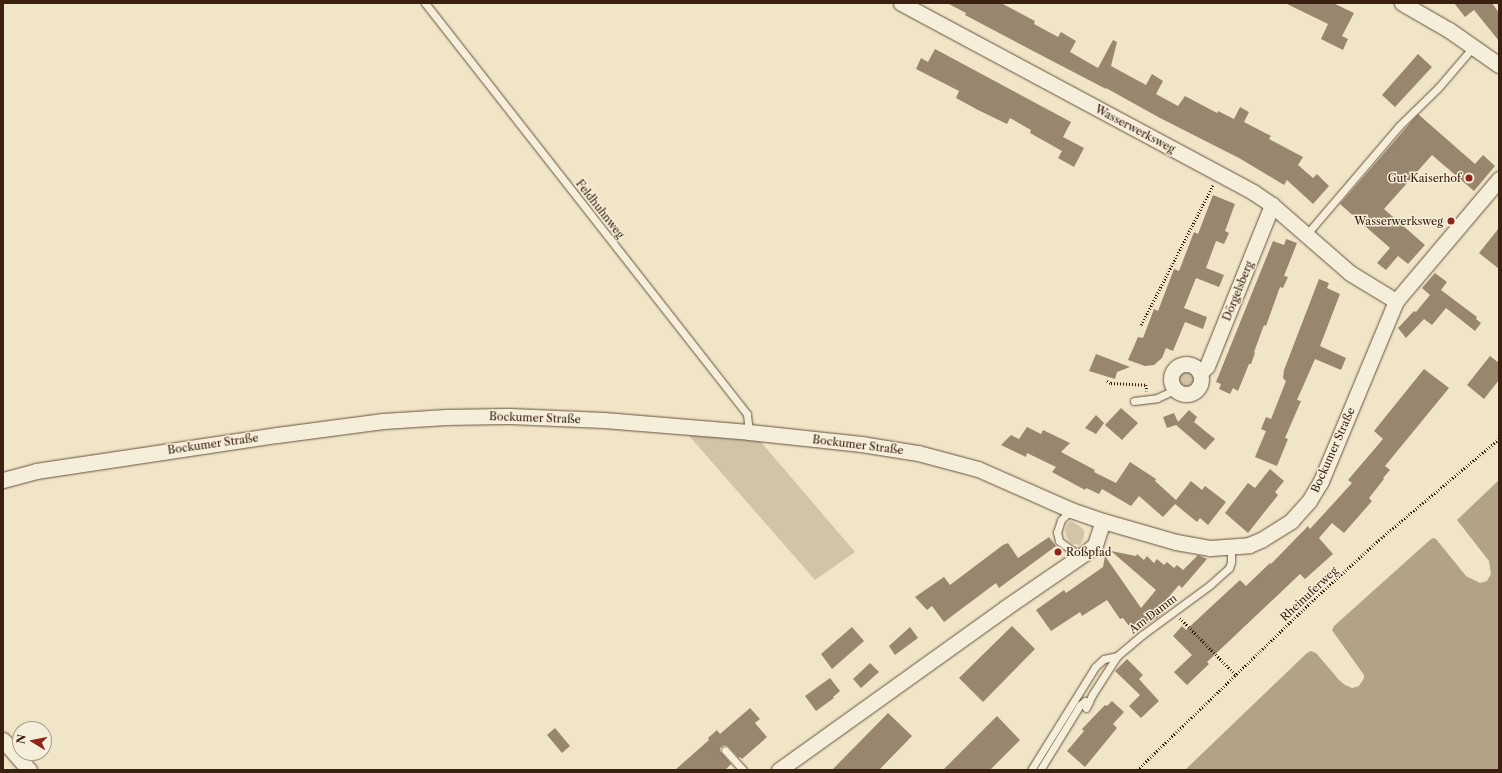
<!DOCTYPE html>
<meta charset="utf-8">
<style>
body{margin:0}
#map{position:relative;width:1502px;height:773px;overflow:hidden;background:#f0e5c6;font-family:"Libre Caslon Text",serif}
div>[style]{position:absolute}
.green>*{inset:0;background:#d1c4a7}
.round{border-radius:50%}
.water>*{inset:0;background:#b2a288}
.building>*{inset:0;background:#99866f}
.path>*{height:2.5px;margin-top:-1.25px;transform-origin:0;background:repeating-linear-gradient(90deg,#3b2011 0 1px,transparent 0 3px)}
.roads{filter:drop-shadow(0 0 1px #68513e) drop-shadow(0 0 1px #68513e)}
.service>*{height:7px;margin:-3.5px;padding:0 3.5px;transform-origin:3.5px;border-radius:3.5px;background:#f5eeda}
.minor>*{height:15px;margin:-7.5px;padding:0 7.5px;transform-origin:7.5px;border-radius:7.5px;background:#f5eeda}
.minor>.ring{margin:-7.5px;padding:0;box-sizing:content-box;background:none;border:15px solid #f5eeda;border-radius:50%}
.dots>*{width:11px;height:11px;translate:-50% -50%;box-sizing:border-box;border:2px solid #f5eeda;border-radius:50%}
span{translate:-50% -50%;white-space:nowrap;text-align:center;line-height:1.15;-webkit-text-stroke:3px #f5eeda;paint-order:stroke}
.street-label{font-size:11px;color:#3b2011}
.poi-label{font-size:11px;color:#3b2011}
.right{translate:-100% -50%;text-align:right}
.left{translate:0 -50%;text-align:left}
.frame{position:absolute;inset:0;border:4px solid #3b2011;pointer-events:none}
.north{position:absolute;left:12px;top:721px;width:40px;height:40px;box-sizing:border-box;background:#f5eeda;border:1px solid #ab9c8a;border-radius:50%;rotate:280deg;font-size:11px;font-weight:700;line-height:16px;text-align:center;color:#3b2011}
.north::after{content:'';display:block;margin:auto;width:14px;height:18px;background:#8f2418;clip-path:polygon(50% 0,100% 100%,50% 72%,0 100%)}
</style>
<div id="map">
<div class="green">
<i class="round" style="left:1178px;top:371px;width:16px;height:16px"></i>
<i style="clip-path:polygon(684px 430px,755px 435px,855px 552px,815px 580px)"></i>
<i style="clip-path:polygon(1071px 521px,1081px 527px,1084px 531px,1084px 537px,1080px 545px,1071px 543px,1066px 536px,1065px 530px,1067px 524px)"></i>
</div>
<div class="water">
<i style="clip-path:polygon(1499px 480px,1499px 770px,1185px 770px,1307px 653px,1311px 651px,1316px 653px,1339px 680px,1345px 685px,1352px 688px,1359px 686px,1364px 678px,1364px 675px,1334px 633px,1332px 630px,1334px 626px,1430px 540px,1433px 538px,1436px 539px,1466px 576px,1480px 583px,1487px 581px,1491px 574px,1489px 561px,1457px 520px)"></i>
</div>
<div class="building">
<i style="clip-path:polygon(947px 3px,1001px 3px,1035px 21px,1034px 24px,1058px 37px,1061px 32px,1076px 41px,1070px 52px,1098px 68px,1113px 40px,1117px 42px,1111px 66px,1146px 85px,1152px 74px,1163px 81px,1156px 94px,1178px 106px,1185px 96px,1217px 113px,1218px 111px,1234px 119px,1240px 107px,1249px 112px,1244px 122px,1271px 136px,1269px 139px,1303px 157px,1298px 165px,1313px 178px,1317px 174px,1329px 186px,1313px 204px,1287px 180px,1284px 185px,1239px 158px,1160px 118px,1106px 88px,1106px 89px,1035px 52px,965px 15px,966px 13px)"></i>
<i style="clip-path:polygon(1285px 3px,1333px 3px,1354px 13px,1342px 36px,1348px 39px,1343px 50px,1321px 39px,1328px 24px)"></i>
<i style="clip-path:polygon(1454px 3px,1492px 3px,1499px 13px,1499px 41px,1474px 10px,1465px 17px)"></i>
<i style="clip-path:polygon(935px 49px,1071px 122px,1063px 137px,1084px 148px,1074px 167px,1058px 158px,1062px 151px,1030px 133px,1031px 130px,1010px 118px,1007px 124px,978px 110px,956px 98px,959px 91px,916px 69px,921px 58px,928px 62px)"></i>
<i style="clip-path:polygon(1418px 54px,1432px 67px,1395px 107px,1382px 95px)"></i>
<i style="clip-path:polygon(1418px 114px,1475px 164px,1483px 155px,1495px 166px,1474px 191px,1432px 155px,1384px 209px,1425px 245px,1408px 264px,1398px 256px,1386px 270px,1377px 263px,1390px 248px,1340px 204px)"></i>
<i style="clip-path:polygon(1213px 195px,1235px 204px,1225px 231px,1229px 233px,1224px 244px,1216px 241px,1206px 268px,1224px 275px,1219px 287px,1196px 278px,1184px 308px,1207px 317px,1203px 329px,1185px 322px,1173px 351px,1166px 348px,1162px 358px,1154px 365px,1145px 366px,1128px 360px,1138px 337px,1143px 338px,1154px 309px,1158px 311px,1174px 269px,1179px 271px,1194px 232px,1198px 234px)"></i>
<i style="clip-path:polygon(1499px 228px,1499px 269px,1479px 253px)"></i>
<i style="clip-path:polygon(1286px 239px,1297px 243px,1284px 276px,1288px 277px,1283px 288px,1280px 287px,1266px 326px,1264px 325px,1254px 352px,1255px 353px,1251px 364px,1249px 364px,1238px 391px,1233px 388px,1230px 394px,1219px 389px,1221px 384px,1216px 382px,1273px 241px,1284px 245px)"></i>
<i style="clip-path:polygon(1435px 273px,1447px 282px,1441px 290px,1477px 317px,1476px 319px,1481px 323px,1475px 331px,1446px 308px,1432px 325px,1424px 319px,1406px 338px,1398px 328px,1414px 311px,1416px 312px,1430px 295px,1422px 288px)"></i>
<i style="clip-path:polygon(1319px 279px,1329px 283px,1327px 288px,1340px 294px,1320px 346px,1346px 358px,1341px 370px,1315px 359px,1297px 400px,1301px 401px,1285px 438px,1288px 439px,1277px 466px,1255px 457px,1266px 431px,1261px 429px,1266px 417px,1271px 419px,1286px 381px,1283px 378px,1284px 370px)"></i>
<i style="clip-path:polygon(1096px 354px,1130px 367px,1117px 372px,1115px 379px,1089px 371px)"></i>
<i style="clip-path:polygon(1490px 356px,1499px 363px,1499px 380px,1484px 399px,1467px 385px)"></i>
<i style="clip-path:polygon(1424px 369px,1449px 388px,1385px 466px,1390px 470px,1383px 478px,1384px 479px,1369px 498px,1372px 501px,1344px 533px,1332px 523px,1319px 538px,1333px 554px,1305px 579px,1300px 574px,1207px 662px,1209px 664px,1187px 685px,1174px 672px,1192px 655px,1173px 636px,1182px 626px,1186px 630px,1240px 580px,1246px 586px,1270px 563px,1271px 564px,1308px 526px,1310px 529px,1352px 483px,1348px 480px,1383px 439px,1374px 431px)"></i>
<i style="clip-path:polygon(1121px 408px,1138px 423px,1122px 440px,1105px 425px)"></i>
<i style="clip-path:polygon(1189px 410px,1197px 417px,1194px 422px,1215px 439px,1205px 450px,1176px 425px,1167px 428px,1163px 417px,1174px 413px,1178px 422px)"></i>
<i style="clip-path:polygon(1096px 415px,1104px 423px,1096px 434px,1085px 428px)"></i>
<i style="clip-path:polygon(1027px 427px,1041px 434px,1043px 430px,1070px 443px,1061px 452px,1095px 470px,1094px 472px,1116px 483px,1130px 462px,1156px 479px,1155px 481px,1176px 500px,1191px 481px,1202px 490px,1205px 486px,1226px 502px,1208px 525px,1200px 518px,1197px 522px,1175px 504px,1163px 517px,1139px 496px,1131px 506px,1102px 489px,1099px 494px,1086px 488px,1085px 490px,1052px 472px,1056px 467px,1027px 453px,1026px 457px,1001px 445px,1011px 435px,1019px 439px)"></i>
<i style="clip-path:polygon(1270px 469px,1284px 481px,1275px 492px,1278px 495px,1248px 533px,1225px 513px,1248px 483px,1255px 488px)"></i>
<i style="clip-path:polygon(1049px 537px,1056px 546px,999px 588px,996px 583px,944px 622px,932px 606px,927px 610px,915px 597px,944px 577px,950px 585px,1003px 545px,1008px 543px,1018px 558px)"></i>
<i style="clip-path:polygon(1111px 551px,1136px 556px,1137px 554px,1144px 560px,1147px 556px,1154px 563px,1157px 559px,1164px 565px,1167px 562px,1174px 568px,1177px 565px,1183px 570px,1198px 555px,1207px 559px,1182px 588px,1179px 585px,1161px 606px,1165px 612px,1135px 634px,1123px 618px,1120px 619px,1107px 600px,1082px 616px,1080px 612px,1051px 631px,1036px 610px,1064px 590px,1066px 593px,1103px 567px,1105px 556px,1141px 608px,1156px 590px)"></i>
<i style="clip-path:polygon(1012px 626px,1035px 649px,983px 702px,959px 678px)"></i>
<i style="clip-path:polygon(852px 627px,864px 641px,832px 669px,821px 654px)"></i>
<i style="clip-path:polygon(910px 627px,918px 638px,895px 655px,889px 646px)"></i>
<i style="clip-path:polygon(1127px 659px,1143px 675px,1139px 679px,1159px 701px,1141px 718px,1129px 706px,1140px 695px,1115px 671px)"></i>
<i style="clip-path:polygon(870px 663px,879px 672px,861px 688px,853px 679px)"></i>
<i style="clip-path:polygon(830px 678px,840px 691px,833px 697px,834px 698px,816px 711px,805px 696px)"></i>
<i style="clip-path:polygon(1112px 701px,1124px 712px,1113px 724px,1117px 728px,1085px 767px,1067px 751px,1084px 731px,1082px 729px,1105px 705px,1107px 706px)"></i>
<i style="clip-path:polygon(750px 708px,760px 719px,755px 723px,767px 737px,742px 759px,740px 757px,739px 758px,728px 746px,724px 745px,720px 748px,720px 751px,731px 764px,725px 770px,675px 770px,709px 740px,708px 738px,717px 730px,720px 734px)"></i>
<i style="clip-path:polygon(888px 713px,912px 736px,879px 770px,832px 770px)"></i>
<i style="clip-path:polygon(997px 716px,1020px 740px,990px 770px,943px 770px)"></i>
<i style="clip-path:polygon(555px 728px,570px 746px,562px 753px,547px 735px)"></i>
</div>
<div class="path">
<i style="left:1141px;top:325px;width:157px;rotate:-62.8deg"></i>
<i style="left:1107px;top:381px;width:4px;rotate:27deg"></i>
<i style="left:1111px;top:383px;width:35px;rotate:3deg"></i>
<i style="left:1146px;top:385px;width:6px;rotate:81deg"></i>
<i style="left:1180px;top:618px;width:80px;rotate:45.5deg"></i>
<i style="left:1137px;top:770px;width:243px;rotate:-44deg"></i>
<i style="left:1312px;top:601px;width:93px;rotate:-42.4deg"></i>
<i style="left:1381px;top:538px;width:154px;rotate:-40deg"></i>
</div>
<div class="roads">
<div class="service">
<i style="left:425px;top:3px;width:522px;rotate:51.92deg"></i>
<i style="left:747px;top:414px;width:18px;rotate:84deg"></i>
<i style="left:1306px;top:235px;width:143px;rotate:-49.5deg"></i>
<i style="left:1399px;top:126px;width:54px;rotate:-44.3deg"></i>
<i style="left:1438px;top:88px;width:54px;rotate:-49.5deg"></i>
<i style="left:1134px;top:401px;width:23px;rotate:-7deg"></i>
<i style="left:1157px;top:398px;width:19px;rotate:-25deg"></i>
<i style="left:1071px;top:510px;width:14px;rotate:135deg"></i>
<i style="left:1061px;top:520px;width:13px;rotate:108deg"></i>
<i style="left:1057px;top:532px;width:9px;rotate:77deg"></i>
<i style="left:1059px;top:541px;width:19px;rotate:36deg"></i>
<i style="left:1074px;top:552px;width:8px;rotate:7deg"></i>
<i style="left:1086px;top:708px;width:14px;rotate:-65deg"></i>
<i style="left:1092px;top:695px;width:46px;rotate:-57.3deg"></i>
<i style="left:1117px;top:656px;width:33px;rotate:-40deg"></i>
<i style="left:1142px;top:635px;width:84px;rotate:-36.3deg"></i>
<i style="left:1210px;top:585px;width:25px;rotate:-42deg"></i>
<i style="left:1229px;top:568px;width:6px;rotate:-72deg"></i>
<i style="left:1231px;top:562px;width:14px;rotate:-90deg"></i>
<i style="left:725px;top:750px;width:27px;rotate:48deg"></i>
<i style="left:1031px;top:770px;width:121px;rotate:-58.1deg"></i>
<i style="left:1095px;top:667px;width:12px;rotate:-42deg"></i>
<i style="left:1104px;top:659px;width:13px;rotate:-13deg"></i>
<i style="left:1040px;top:770px;width:76px;rotate:-58.4deg"></i>
<i style="left:1080px;top:705px;width:6px;rotate:-39deg"></i>
<i style="left:1085px;top:701px;width:4px;rotate:34deg"></i>
</div>
<div class="minor">
<i style="left:901px;top:3px;width:400px;rotate:28.2deg"></i>
<i style="left:1253px;top:192px;width:23px;rotate:34deg"></i>
<i style="left:1272px;top:205px;width:103px;rotate:41.1deg"></i>
<i style="left:1350px;top:273px;width:54px;rotate:31.3deg"></i>
<i style="left:1402px;top:3px;width:54px;rotate:29.9deg"></i>
<i style="left:1449px;top:30px;width:61px;rotate:35deg"></i>
<i class="ring" style="left:1171px;top:364px;width:15px;height:15px"></i>
<i style="left:1200px;top:373px;width:10px;rotate:-45deg"></i>
<i style="left:1207px;top:366px;width:174px;rotate:-68deg"></i>
<i style="left:3px;top:480px;width:34px;rotate:-15deg"></i>
<i style="left:36px;top:471px;width:244px;rotate:-8.5deg"></i>
<i style="left:277px;top:435px;width:107px;rotate:-7.5deg"></i>
<i style="left:383px;top:421px;width:63px;rotate:-3.6deg"></i>
<i style="left:446px;top:417px;width:64px;rotate:-0.9deg"></i>
<i style="left:510px;top:416px;width:94px;rotate:2.4deg"></i>
<i style="left:604px;top:420px;width:145px;rotate:4.7deg"></i>
<i style="left:749px;top:432px;width:113px;rotate:6.1deg"></i>
<i style="left:861px;top:444px;width:58px;rotate:9deg"></i>
<i style="left:918px;top:453px;width:62px;rotate:14.9deg"></i>
<i style="left:978px;top:469px;width:102px;rotate:23.8deg"></i>
<i style="left:1071px;top:510px;width:34px;rotate:19deg"></i>
<i style="left:1103px;top:521px;width:76px;rotate:16deg"></i>
<i style="left:1176px;top:542px;width:35px;rotate:10deg"></i>
<i style="left:1210px;top:548px;width:39px;rotate:-4deg"></i>
<i style="left:1249px;top:545px;width:13px;rotate:-23deg"></i>
<i style="left:1261px;top:540px;width:36px;rotate:-32deg"></i>
<i style="left:1291px;top:521px;width:27px;rotate:-48deg"></i>
<i style="left:1309px;top:501px;width:23px;rotate:-59deg"></i>
<i style="left:1321px;top:481px;width:195px;rotate:-67.4deg"></i>
<i style="left:1396px;top:301px;width:160px;rotate:-49.8deg"></i>
<i style="left:3px;top:740px;width:40px;rotate:49deg"></i>
<i style="left:779px;top:770px;width:278px;rotate:-35.6deg"></i>
<i style="left:1005px;top:608px;width:97px;rotate:-34.5deg"></i>
<i style="left:1085px;top:553px;width:13px;rotate:-39deg"></i>
<i style="left:1095px;top:545px;width:25px;rotate:-72deg"></i>
</div>
</div>
<div class="dots">
<i style="left:1469px;top:178px;background:#8f2418"></i>
<i style="left:1451px;top:221px;background:#8f2418"></i>
<i style="left:1058px;top:552px;background:#8f2418"></i>
</div>
<div class="street-label">
<span style="left:1135px;top:129px;rotate:28deg">Wasserwerksweg</span>
<span style="left:600px;top:209px;rotate:52deg">Feldhuhnweg</span>
<span style="left:1238px;top:291px;rotate:-68deg">Dörgelsberg</span>
<span style="left:535px;top:418px;rotate:2deg">Bockumer Straße</span>
<span style="left:213px;top:444px;rotate:-8deg">Bockumer Straße</span>
<span style="left:858px;top:445px;rotate:7deg">Bockumer Straße</span>
<span style="left:1333px;top:450px;rotate:-66deg">Bockumer Straße</span>
<span style="left:1309px;top:594px;rotate:-43deg">Rheinuferweg</span>
<span style="left:1153px;top:614px;rotate:-37deg">Am Damm</span>
</div>
<div class="poi-label">
<span class="right" style="left:1461px;top:178px">Gut Kaiserhof</span>
<span class="right" style="left:1443px;top:221px">Wasserwerksweg</span>
<span class="left" style="left:1066px;top:552px">Roßpfad</span>
</div>
<div class="frame"></div>
<div class="north">N</div>
</div>
